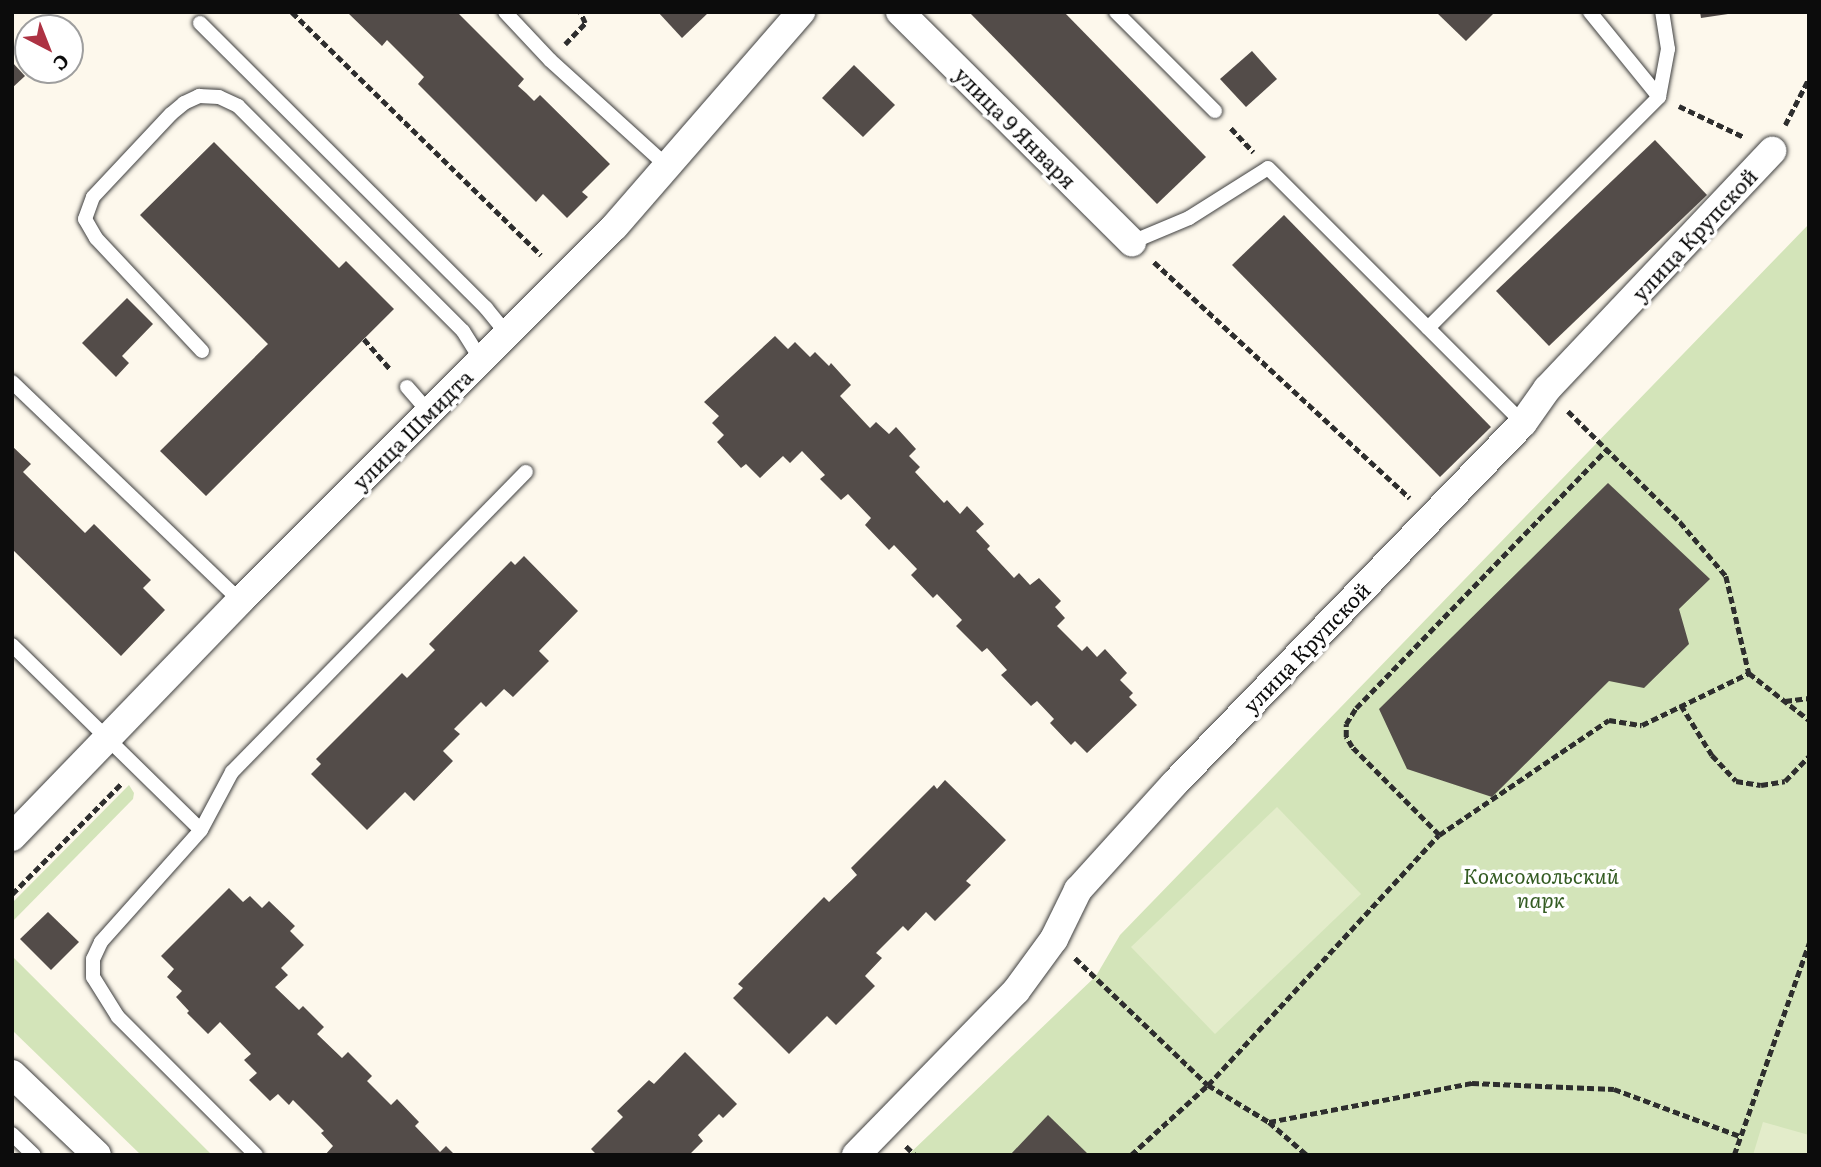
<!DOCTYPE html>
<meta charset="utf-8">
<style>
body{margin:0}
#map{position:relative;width:1821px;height:1167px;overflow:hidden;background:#fdf8ec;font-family:Literata,serif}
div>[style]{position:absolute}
.green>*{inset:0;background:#d3e4b9}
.pitch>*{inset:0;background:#e3ecca}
.building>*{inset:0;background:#534c49}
.path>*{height:4.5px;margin-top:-2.25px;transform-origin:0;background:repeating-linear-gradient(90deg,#2e2e2e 0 7px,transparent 0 10.5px)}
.roads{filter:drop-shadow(0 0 2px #3f3f3f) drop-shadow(0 0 2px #3f3f3f)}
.service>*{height:14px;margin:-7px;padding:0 7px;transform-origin:7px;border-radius:7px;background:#fff}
.minor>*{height:28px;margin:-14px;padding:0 14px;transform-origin:14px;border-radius:14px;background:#fff}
span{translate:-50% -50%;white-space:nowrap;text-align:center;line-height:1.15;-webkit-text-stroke:7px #fff;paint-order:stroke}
.street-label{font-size:21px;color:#0c0c0c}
.park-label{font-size:21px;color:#345c23;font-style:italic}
.frame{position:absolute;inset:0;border:14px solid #0c0c0c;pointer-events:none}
.north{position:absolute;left:14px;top:14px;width:70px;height:70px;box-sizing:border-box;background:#fff;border:2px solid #9e9e9e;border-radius:50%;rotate:138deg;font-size:19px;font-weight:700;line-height:28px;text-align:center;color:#0c0c0c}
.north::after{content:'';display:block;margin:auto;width:24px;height:32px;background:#ad3243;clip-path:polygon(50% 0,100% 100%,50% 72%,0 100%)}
</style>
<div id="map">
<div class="green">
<i style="clip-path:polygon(1809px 224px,1809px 1155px,908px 1155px,1096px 976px,1120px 935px)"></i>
<i style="clip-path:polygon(129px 785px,134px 793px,133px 799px,12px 922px,12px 903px)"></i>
<i style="clip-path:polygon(12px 956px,212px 1155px,141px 1155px,12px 1030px)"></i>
</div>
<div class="pitch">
<i style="clip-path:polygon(1277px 807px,1361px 894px,1215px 1034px,1131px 947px)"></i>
<i style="clip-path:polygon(1763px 1122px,1809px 1135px,1809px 1155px,1753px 1155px)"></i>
</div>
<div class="building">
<i style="clip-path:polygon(347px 12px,457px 12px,524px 79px,518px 86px,526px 93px,534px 101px,540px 95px,610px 164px,582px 192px,588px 197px,567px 218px,543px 194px,536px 202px,418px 84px,424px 77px,387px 40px,382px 46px)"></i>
<i style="clip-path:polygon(658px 12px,709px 12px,682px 38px)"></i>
<i style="clip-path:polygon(969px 12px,1064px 12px,1206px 157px,1157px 204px)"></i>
<i style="clip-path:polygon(1436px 12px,1495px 12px,1466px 41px)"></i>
<i style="clip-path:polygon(1700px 12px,1728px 12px,1728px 14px,1701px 18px)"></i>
<i style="clip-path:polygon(1252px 51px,1277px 79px,1246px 107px,1220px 79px)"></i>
<i style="clip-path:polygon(12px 62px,25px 76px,12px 88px)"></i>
<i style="clip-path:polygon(854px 65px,895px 105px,863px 137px,822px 98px)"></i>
<i style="clip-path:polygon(1655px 140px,1707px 195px,1549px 346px,1496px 291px)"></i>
<i style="clip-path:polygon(214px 142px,339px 268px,346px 261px,394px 309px,206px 496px,160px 451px,268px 344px,140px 215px)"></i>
<i style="clip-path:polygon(1284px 215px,1491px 427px,1440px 477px,1232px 265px)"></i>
<i style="clip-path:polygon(127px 298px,153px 324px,122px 356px,129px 363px,116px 377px,82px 343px)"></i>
<i style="clip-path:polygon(775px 336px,788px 349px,795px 342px,810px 357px,815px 352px,829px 366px,831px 363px,851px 385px,840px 396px,870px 428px,876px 422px,889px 434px,896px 427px,916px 449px,909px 456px,920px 467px,915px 472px,944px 503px,947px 500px,960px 514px,967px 506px,984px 524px,976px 531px,990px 546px,987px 549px,1014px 578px,1019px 573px,1030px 585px,1039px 578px,1061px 601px,1055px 607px,1065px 618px,1057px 626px,1082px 651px,1087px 646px,1097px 657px,1105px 649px,1127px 673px,1120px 680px,1133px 693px,1129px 697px,1137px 705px,1087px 753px,1075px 741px,1071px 745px,1050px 723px,1054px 719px,1037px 701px,1031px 706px,1001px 675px,1007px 670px,987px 648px,982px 652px,956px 626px,962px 620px,937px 594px,933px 598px,911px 575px,917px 569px,894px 545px,889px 550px,865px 525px,871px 518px,848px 494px,841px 500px,820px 479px,825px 475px,802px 451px,790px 463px,783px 456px,760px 478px,746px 464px,741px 468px,717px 442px,724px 435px,712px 423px,719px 416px,704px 402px)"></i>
<i style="clip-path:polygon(12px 446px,31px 464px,23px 472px,85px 533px,94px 524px,151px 580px,143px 588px,165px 610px,121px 656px,12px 549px)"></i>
<i style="clip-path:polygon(1608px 483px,1710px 579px,1679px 609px,1689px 644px,1644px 688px,1609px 681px,1492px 797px,1407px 769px,1379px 709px)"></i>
<i style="clip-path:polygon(524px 556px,578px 611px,539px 651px,549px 661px,513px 697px,504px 689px,486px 707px,481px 702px,454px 729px,460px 734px,443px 751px,453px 761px,414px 801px,405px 792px,367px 830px,311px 774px,321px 764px,316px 759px,402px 673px,407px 678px,435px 650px,429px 644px,511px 561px,515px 565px)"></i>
<i style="clip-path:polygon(945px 780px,1006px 840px,966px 881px,971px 885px,935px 921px,926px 912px,908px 931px,903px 926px,876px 953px,882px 958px,865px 976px,875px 986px,836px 1025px,827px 1016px,789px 1054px,733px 998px,743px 988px,738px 984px,824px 897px,829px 902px,857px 875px,851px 868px,934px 785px,937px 789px)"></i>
<i style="clip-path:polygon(229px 888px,243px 902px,250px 896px,262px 908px,269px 901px,295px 926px,290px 931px,304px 945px,281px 968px,288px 975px,275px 987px,299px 1010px,303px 1006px,324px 1027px,317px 1034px,342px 1058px,348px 1052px,372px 1076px,367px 1081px,391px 1105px,397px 1099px,419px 1122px,415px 1126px,440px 1152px,446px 1146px,455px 1155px,325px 1155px,333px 1146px,321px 1133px,324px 1131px,293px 1100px,289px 1105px,278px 1094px,270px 1101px,249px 1080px,257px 1073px,244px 1060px,251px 1054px,220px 1022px,208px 1034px,187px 1013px,189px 1011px,176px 997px,182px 991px,167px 977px,174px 969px,161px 956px)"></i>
<i style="clip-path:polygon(48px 912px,79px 942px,51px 970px,20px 939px)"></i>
<i style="clip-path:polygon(685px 1052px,737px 1104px,723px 1118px,719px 1114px,698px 1135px,703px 1141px,689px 1155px,597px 1155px,591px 1149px,623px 1117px,617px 1111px,649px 1080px,654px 1084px)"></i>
<i style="clip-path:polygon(1048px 1115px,1089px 1155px,1010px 1155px)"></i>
</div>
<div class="path">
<i style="left:292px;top:12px;width:348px;rotate:44.3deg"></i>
<i style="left:565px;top:44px;width:29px;rotate:-46deg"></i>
<i style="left:585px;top:23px;width:12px;rotate:-114deg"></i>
<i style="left:1679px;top:106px;width:72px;rotate:25.5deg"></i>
<i style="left:1785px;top:125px;width:53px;rotate:-62.9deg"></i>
<i style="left:1231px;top:128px;width:33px;rotate:47deg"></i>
<i style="left:1154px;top:262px;width:348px;rotate:42.7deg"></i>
<i style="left:364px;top:339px;width:41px;rotate:48.9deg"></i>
<i style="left:1568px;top:411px;width:158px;rotate:44.7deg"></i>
<i style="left:1680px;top:522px;width:71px;rotate:49.6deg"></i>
<i style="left:1726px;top:576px;width:100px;rotate:76.7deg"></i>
<i style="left:1785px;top:701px;width:24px;rotate:-7deg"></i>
<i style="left:1681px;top:705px;width:59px;rotate:58.2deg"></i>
<i style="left:1712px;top:755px;width:35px;rotate:47deg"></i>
<i style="left:1736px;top:781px;width:25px;rotate:9deg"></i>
<i style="left:1761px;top:785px;width:24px;rotate:-9deg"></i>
<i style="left:1785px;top:781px;width:35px;rotate:-46deg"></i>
<i style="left:1439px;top:835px;width:124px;rotate:-134.7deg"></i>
<i style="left:1352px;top:747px;width:12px;rotate:-121deg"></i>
<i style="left:1346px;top:737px;width:13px;rotate:-90deg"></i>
<i style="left:1346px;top:724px;width:19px;rotate:-58deg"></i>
<i style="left:1356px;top:708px;width:362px;rotate:-45.9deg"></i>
<i style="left:12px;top:894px;width:155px;rotate:-45.3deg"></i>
<i style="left:1075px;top:958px;width:184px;rotate:43.7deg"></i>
<i style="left:1208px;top:1085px;width:340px;rotate:-47.3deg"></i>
<i style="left:1439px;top:835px;width:205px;rotate:-34.1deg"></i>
<i style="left:1609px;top:720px;width:33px;rotate:9deg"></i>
<i style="left:1642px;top:725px;width:119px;rotate:-25.9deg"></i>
<i style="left:1749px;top:673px;width:76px;rotate:38.1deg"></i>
<i style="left:1269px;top:1122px;width:207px;rotate:-10.9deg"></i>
<i style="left:1472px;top:1083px;width:142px;rotate:2.4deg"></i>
<i style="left:1614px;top:1089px;width:134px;rotate:20.5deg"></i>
<i style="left:906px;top:1146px;width:13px;rotate:45deg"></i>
<i style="left:1131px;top:1155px;width:104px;rotate:-42.3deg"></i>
<i style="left:1208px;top:1085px;width:71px;rotate:31.2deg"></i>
<i style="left:1269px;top:1122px;width:50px;rotate:41deg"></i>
<i style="left:1734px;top:1155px;width:225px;rotate:-70.5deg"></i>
</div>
<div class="roads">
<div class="service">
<i style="left:505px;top:12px;width:66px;rotate:46.8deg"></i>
<i style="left:550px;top:60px;width:156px;rotate:42.2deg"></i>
<i style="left:1116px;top:12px;width:140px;rotate:45deg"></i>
<i style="left:1590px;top:12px;width:109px;rotate:50.9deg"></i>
<i style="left:200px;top:23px;width:404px;rotate:44.9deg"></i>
<i style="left:486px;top:308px;width:33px;rotate:51deg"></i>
<i style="left:1132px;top:242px;width:62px;rotate:-22.8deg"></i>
<i style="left:1189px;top:218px;width:93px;rotate:-32.3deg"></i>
<i style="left:1268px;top:168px;width:361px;rotate:45deg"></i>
<i style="left:1428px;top:328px;width:327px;rotate:-45deg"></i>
<i style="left:1659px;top:97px;width:49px;rotate:-79.4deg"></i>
<i style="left:1668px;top:49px;width:37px;rotate:-99deg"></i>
<i style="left:202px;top:351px;width:155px;rotate:-133.2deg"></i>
<i style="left:96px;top:238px;width:22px;rotate:-120deg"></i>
<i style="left:85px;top:219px;width:23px;rotate:-70deg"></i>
<i style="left:93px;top:197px;width:114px;rotate:-46.8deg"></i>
<i style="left:171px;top:114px;width:17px;rotate:-40deg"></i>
<i style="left:184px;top:103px;width:17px;rotate:-25deg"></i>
<i style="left:199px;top:96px;width:20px;rotate:3deg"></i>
<i style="left:219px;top:97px;width:21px;rotate:25deg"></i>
<i style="left:238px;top:106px;width:318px;rotate:45deg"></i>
<i style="left:463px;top:331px;width:34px;rotate:58deg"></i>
<i style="left:12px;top:382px;width:316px;rotate:43.8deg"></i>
<i style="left:407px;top:387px;width:33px;rotate:49deg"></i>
<i style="left:12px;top:645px;width:264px;rotate:44.4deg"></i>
<i style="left:201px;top:830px;width:150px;rotate:131.8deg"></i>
<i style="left:101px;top:942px;width:19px;rotate:115deg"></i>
<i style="left:93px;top:959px;width:18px;rotate:90deg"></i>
<i style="left:93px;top:977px;width:47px;rotate:58deg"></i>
<i style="left:118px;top:1017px;width:195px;rotate:45deg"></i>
<i style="left:201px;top:830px;width:66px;rotate:-61.9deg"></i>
<i style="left:232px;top:772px;width:420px;rotate:-45.6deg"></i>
<i style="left:12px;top:1134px;width:30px;rotate:44deg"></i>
</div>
<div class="minor">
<i style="left:900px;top:12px;width:327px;rotate:44.8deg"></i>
<i style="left:12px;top:837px;width:328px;rotate:-46deg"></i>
<i style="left:240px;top:601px;width:530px;rotate:-45deg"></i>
<i style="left:615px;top:226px;width:284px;rotate:-49deg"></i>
<i style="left:12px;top:1074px;width:117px;rotate:43.6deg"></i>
<i style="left:856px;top:1155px;width:229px;rotate:-45.7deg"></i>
<i style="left:1016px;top:991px;width:64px;rotate:-53.8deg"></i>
<i style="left:1054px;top:939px;width:55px;rotate:-63.9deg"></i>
<i style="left:1078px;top:890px;width:143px;rotate:-47.8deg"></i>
<i style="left:1174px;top:784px;width:502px;rotate:-45.97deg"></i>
<i style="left:1523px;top:423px;width:42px;rotate:-54.8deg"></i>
<i style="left:1547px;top:389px;width:328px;rotate:-46.6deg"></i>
</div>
</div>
<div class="street-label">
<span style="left:1016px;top:127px;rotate:45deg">улица 9 Января</span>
<span style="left:1694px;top:234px;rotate:-47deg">улица Крупской</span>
<span style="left:412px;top:429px;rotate:-45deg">улица Шмидта</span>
<span style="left:1306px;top:647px;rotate:-46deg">улица Крупской</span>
</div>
<div class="park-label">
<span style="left:1541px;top:887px">Комсомольский<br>парк</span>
</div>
<div class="frame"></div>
<div class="north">С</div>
</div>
